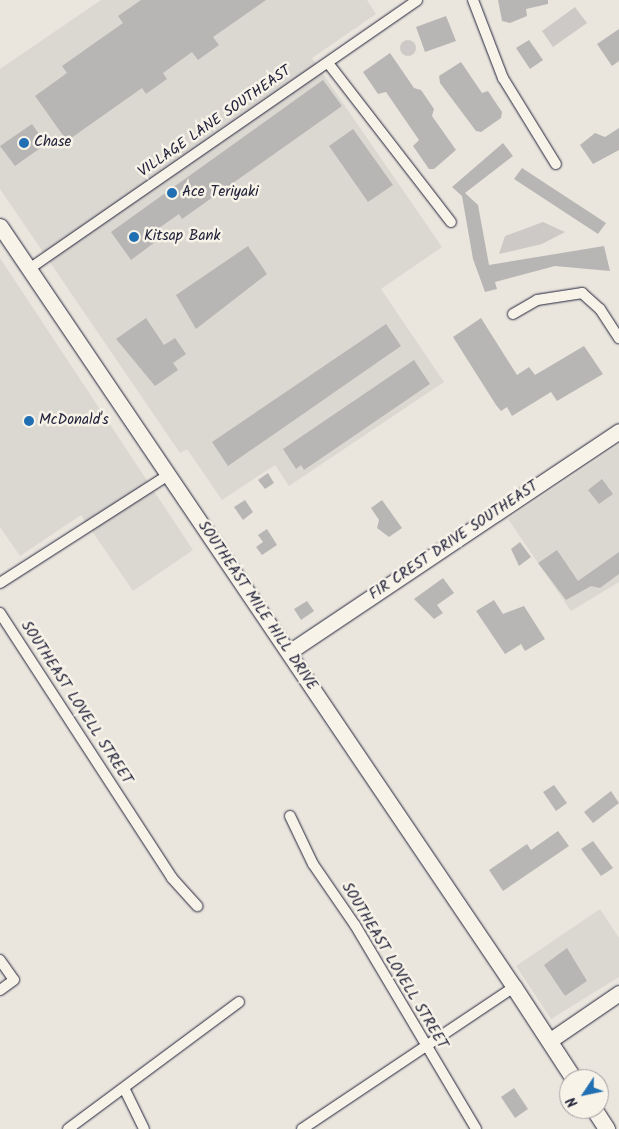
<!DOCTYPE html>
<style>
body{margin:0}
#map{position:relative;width:619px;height:1129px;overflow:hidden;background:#eae6de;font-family:Kalam,sans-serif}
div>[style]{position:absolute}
.built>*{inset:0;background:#dbd8d2}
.green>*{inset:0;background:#cdc9c6}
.round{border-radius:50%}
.building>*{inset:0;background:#b8b6b5}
.roads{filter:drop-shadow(0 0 1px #22223b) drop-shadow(0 0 1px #22223b)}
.street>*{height:10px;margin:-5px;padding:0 5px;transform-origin:5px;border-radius:5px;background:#f7f3e8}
.secondary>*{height:15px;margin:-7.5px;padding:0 7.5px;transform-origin:7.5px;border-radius:7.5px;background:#f7f3e8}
.primary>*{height:16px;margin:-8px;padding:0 8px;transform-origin:8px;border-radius:8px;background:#f7f3e8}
.dots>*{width:14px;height:14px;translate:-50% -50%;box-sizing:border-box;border:2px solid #f7f3e8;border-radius:50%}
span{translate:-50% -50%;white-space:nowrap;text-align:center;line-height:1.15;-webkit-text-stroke:5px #f7f3e8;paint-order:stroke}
.street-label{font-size:15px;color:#22223b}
.poi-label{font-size:15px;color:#22223b}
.left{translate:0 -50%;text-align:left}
.north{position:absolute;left:559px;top:1069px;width:50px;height:50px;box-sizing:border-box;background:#f7f3e8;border:1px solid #a29fa3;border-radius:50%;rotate:236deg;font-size:14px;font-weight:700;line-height:20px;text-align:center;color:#22223b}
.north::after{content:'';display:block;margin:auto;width:18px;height:22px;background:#1f6fb2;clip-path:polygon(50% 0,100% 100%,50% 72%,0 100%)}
</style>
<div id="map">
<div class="built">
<i style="clip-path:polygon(101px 0,367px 0,376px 14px,312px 58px,442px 247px,381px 289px,444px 382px,289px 486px,275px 465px,222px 500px,187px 449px,180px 453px,0 189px,0 69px)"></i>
<i style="clip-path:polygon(0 258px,193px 550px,133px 591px,81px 515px,20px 556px,0 527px)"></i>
<i style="clip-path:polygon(619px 445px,619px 582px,571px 611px,508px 519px)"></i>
<i style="clip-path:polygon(600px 909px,619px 938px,619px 977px,551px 1019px,516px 966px)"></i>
</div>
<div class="green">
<i style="clip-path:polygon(575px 7px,587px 23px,553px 47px,542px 31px)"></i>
<i class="round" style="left:400px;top:40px;width:16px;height:16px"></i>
<i style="clip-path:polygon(543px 222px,565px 232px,542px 244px,499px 254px,505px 236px)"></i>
</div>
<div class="building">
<i style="clip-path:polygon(141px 0,266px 0,213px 37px,219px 45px,198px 60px,192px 52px,163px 73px,167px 79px,146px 94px,142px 88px,67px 141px,35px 96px,67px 73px,62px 66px,123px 23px,118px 16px)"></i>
<i style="clip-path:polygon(498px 0,548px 0,548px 4px,526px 9px,527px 16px,510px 23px,502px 21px)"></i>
<i style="clip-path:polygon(446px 16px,456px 41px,425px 52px,416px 27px)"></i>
<i style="clip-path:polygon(619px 29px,619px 61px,612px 66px,597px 44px)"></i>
<i style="clip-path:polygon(529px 40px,543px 60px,530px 69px,516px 48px)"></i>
<i style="clip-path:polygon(390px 53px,414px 88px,421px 90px,434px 109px,432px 116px,456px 150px,434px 169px,429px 169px,413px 146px,419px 140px,386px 92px,378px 94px,363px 72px)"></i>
<i style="clip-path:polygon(461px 62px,482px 93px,488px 91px,502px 112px,501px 118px,481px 132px,476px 131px,440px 83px,439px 76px)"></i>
<i style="clip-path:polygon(323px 80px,342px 106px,182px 219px,179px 214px,152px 233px,158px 240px,131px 260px,111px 232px)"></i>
<i style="clip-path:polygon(32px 124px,46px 144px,15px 166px,0 146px)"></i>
<i style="clip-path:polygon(619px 128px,619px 150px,593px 164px,580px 145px,595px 133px,605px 137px)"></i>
<i style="clip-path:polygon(353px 129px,393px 185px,368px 202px,329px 146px)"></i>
<i style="clip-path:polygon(503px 143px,513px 156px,465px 193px,478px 205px,489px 265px,604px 246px,610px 271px,555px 266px,495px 282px,497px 289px,485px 292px,473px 259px,462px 196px,452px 187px)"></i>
<i style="clip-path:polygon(522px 168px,606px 223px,598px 234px,514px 179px)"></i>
<i style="clip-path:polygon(248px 246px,267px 274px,196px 329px,176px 295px)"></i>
<i style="clip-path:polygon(146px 318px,164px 345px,175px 338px,186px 354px,173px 363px,178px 370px,155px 386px,116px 339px)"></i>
<i style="clip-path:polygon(481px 318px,517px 375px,529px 367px,535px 375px,584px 346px,603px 374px,557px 401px,551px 392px,512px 416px,507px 407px,501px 411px,496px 405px,453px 337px)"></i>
<i style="clip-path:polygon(386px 324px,401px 346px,228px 466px,212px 442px)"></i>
<i style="clip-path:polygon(414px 360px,430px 384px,304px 470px,301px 465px,296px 469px,283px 449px)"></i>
<i style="clip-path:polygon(268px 473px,274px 483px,265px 489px,258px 480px)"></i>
<i style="clip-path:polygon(602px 479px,613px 494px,599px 504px,588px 490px)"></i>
<i style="clip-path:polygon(245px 500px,253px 512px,243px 520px,234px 507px)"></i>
<i style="clip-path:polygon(382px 500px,402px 528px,389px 537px,377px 528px,379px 520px,371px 508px)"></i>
<i style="clip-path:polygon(267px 529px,277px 545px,262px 555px,256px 547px,263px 542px,258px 535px)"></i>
<i style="clip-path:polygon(520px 542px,531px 557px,519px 566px,511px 549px)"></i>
<i style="clip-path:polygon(557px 550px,578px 581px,619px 552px,619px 574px,600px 588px,591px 586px,566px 600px,538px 563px)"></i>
<i style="clip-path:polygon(443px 578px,454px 593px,437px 605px,443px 613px,434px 619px,414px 599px)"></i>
<i style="clip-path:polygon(494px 600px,503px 614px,524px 606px,545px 639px,525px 651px,521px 644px,505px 654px,476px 611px)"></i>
<i style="clip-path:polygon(307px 601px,314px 611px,301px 620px,294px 609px)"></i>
<i style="clip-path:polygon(554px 785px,567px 803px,556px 811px,543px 792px)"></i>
<i style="clip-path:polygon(611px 791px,619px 803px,593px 823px,584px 812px)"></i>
<i style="clip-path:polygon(558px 831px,569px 846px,503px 891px,489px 870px,527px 844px,531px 850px)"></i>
<i style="clip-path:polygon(593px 841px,613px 868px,601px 876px,581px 849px)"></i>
<i style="clip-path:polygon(567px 948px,587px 981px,565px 996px,544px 965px)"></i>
<i style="clip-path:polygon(514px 1088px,528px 1109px,515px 1118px,501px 1097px)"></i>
</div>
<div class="roads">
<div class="street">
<i style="left:473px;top:0;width:84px;rotate:69deg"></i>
<i style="left:503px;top:78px;width:101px;rotate:58.4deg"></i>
<i style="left:328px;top:63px;width:201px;rotate:52.3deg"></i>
<i style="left:29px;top:269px;width:472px;rotate:-34.7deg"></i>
<i style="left:513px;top:314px;width:28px;rotate:-30deg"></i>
<i style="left:537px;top:300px;width:46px;rotate:-8.8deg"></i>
<i style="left:582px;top:293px;width:24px;rotate:42deg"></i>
<i style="left:600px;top:309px;width:35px;rotate:57deg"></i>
<i style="left:0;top:583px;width:200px;rotate:-32.7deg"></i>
<i style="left:0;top:613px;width:316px;rotate:57deg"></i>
<i style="left:172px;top:878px;width:38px;rotate:48deg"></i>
<i style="left:290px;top:816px;width:53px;rotate:64.4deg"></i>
<i style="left:313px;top:864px;width:74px;rotate:55.5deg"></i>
<i style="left:355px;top:925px;width:237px;rotate:59.3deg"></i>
<i style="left:0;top:960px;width:24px;rotate:55deg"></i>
<i style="left:14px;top:980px;width:17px;rotate:144deg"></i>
<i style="left:125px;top:1090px;width:43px;rotate:64deg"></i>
<i style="left:68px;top:1129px;width:213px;rotate:-36.6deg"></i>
<i style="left:302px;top:1129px;width:255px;rotate:-33.8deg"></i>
</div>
<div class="secondary">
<i style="left:0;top:226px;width:918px;rotate:55.96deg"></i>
<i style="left:289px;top:652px;width:397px;rotate:-33.8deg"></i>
<i style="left:549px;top:1041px;width:85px;rotate:-34.4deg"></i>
</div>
<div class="primary">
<i style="left:514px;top:987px;width:110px;rotate:56.9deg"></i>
<i style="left:594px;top:1109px;width:24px;rotate:57deg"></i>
</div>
</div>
<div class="dots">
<i style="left:24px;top:143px;background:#1f6fb2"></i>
<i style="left:172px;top:193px;background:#1f6fb2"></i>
<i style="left:134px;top:237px;background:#1f6fb2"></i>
<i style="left:29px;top:421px;background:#1f6fb2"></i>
</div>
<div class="street-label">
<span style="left:215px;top:122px;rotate:-35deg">VILLAGE LANE SOUTHEAST</span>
<span style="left:454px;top:541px;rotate:-34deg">FIR CREST DRIVE SOUTHEAST</span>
<span style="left:257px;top:606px;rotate:56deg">SOUTHEAST MILE HILL DRIVE</span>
<span style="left:76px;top:703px;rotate:57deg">SOUTHEAST LOVELL STREET</span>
<span style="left:394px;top:966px;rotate:59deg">SOUTHEAST LOVELL STREET</span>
</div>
<div class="poi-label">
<span class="left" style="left:34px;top:143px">Chase</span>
<span class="left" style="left:182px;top:193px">Ace Teriyaki</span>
<span class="left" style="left:144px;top:237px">Kitsap Bank</span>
<span class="left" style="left:39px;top:421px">McDonald's</span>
</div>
<div class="north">N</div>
</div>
